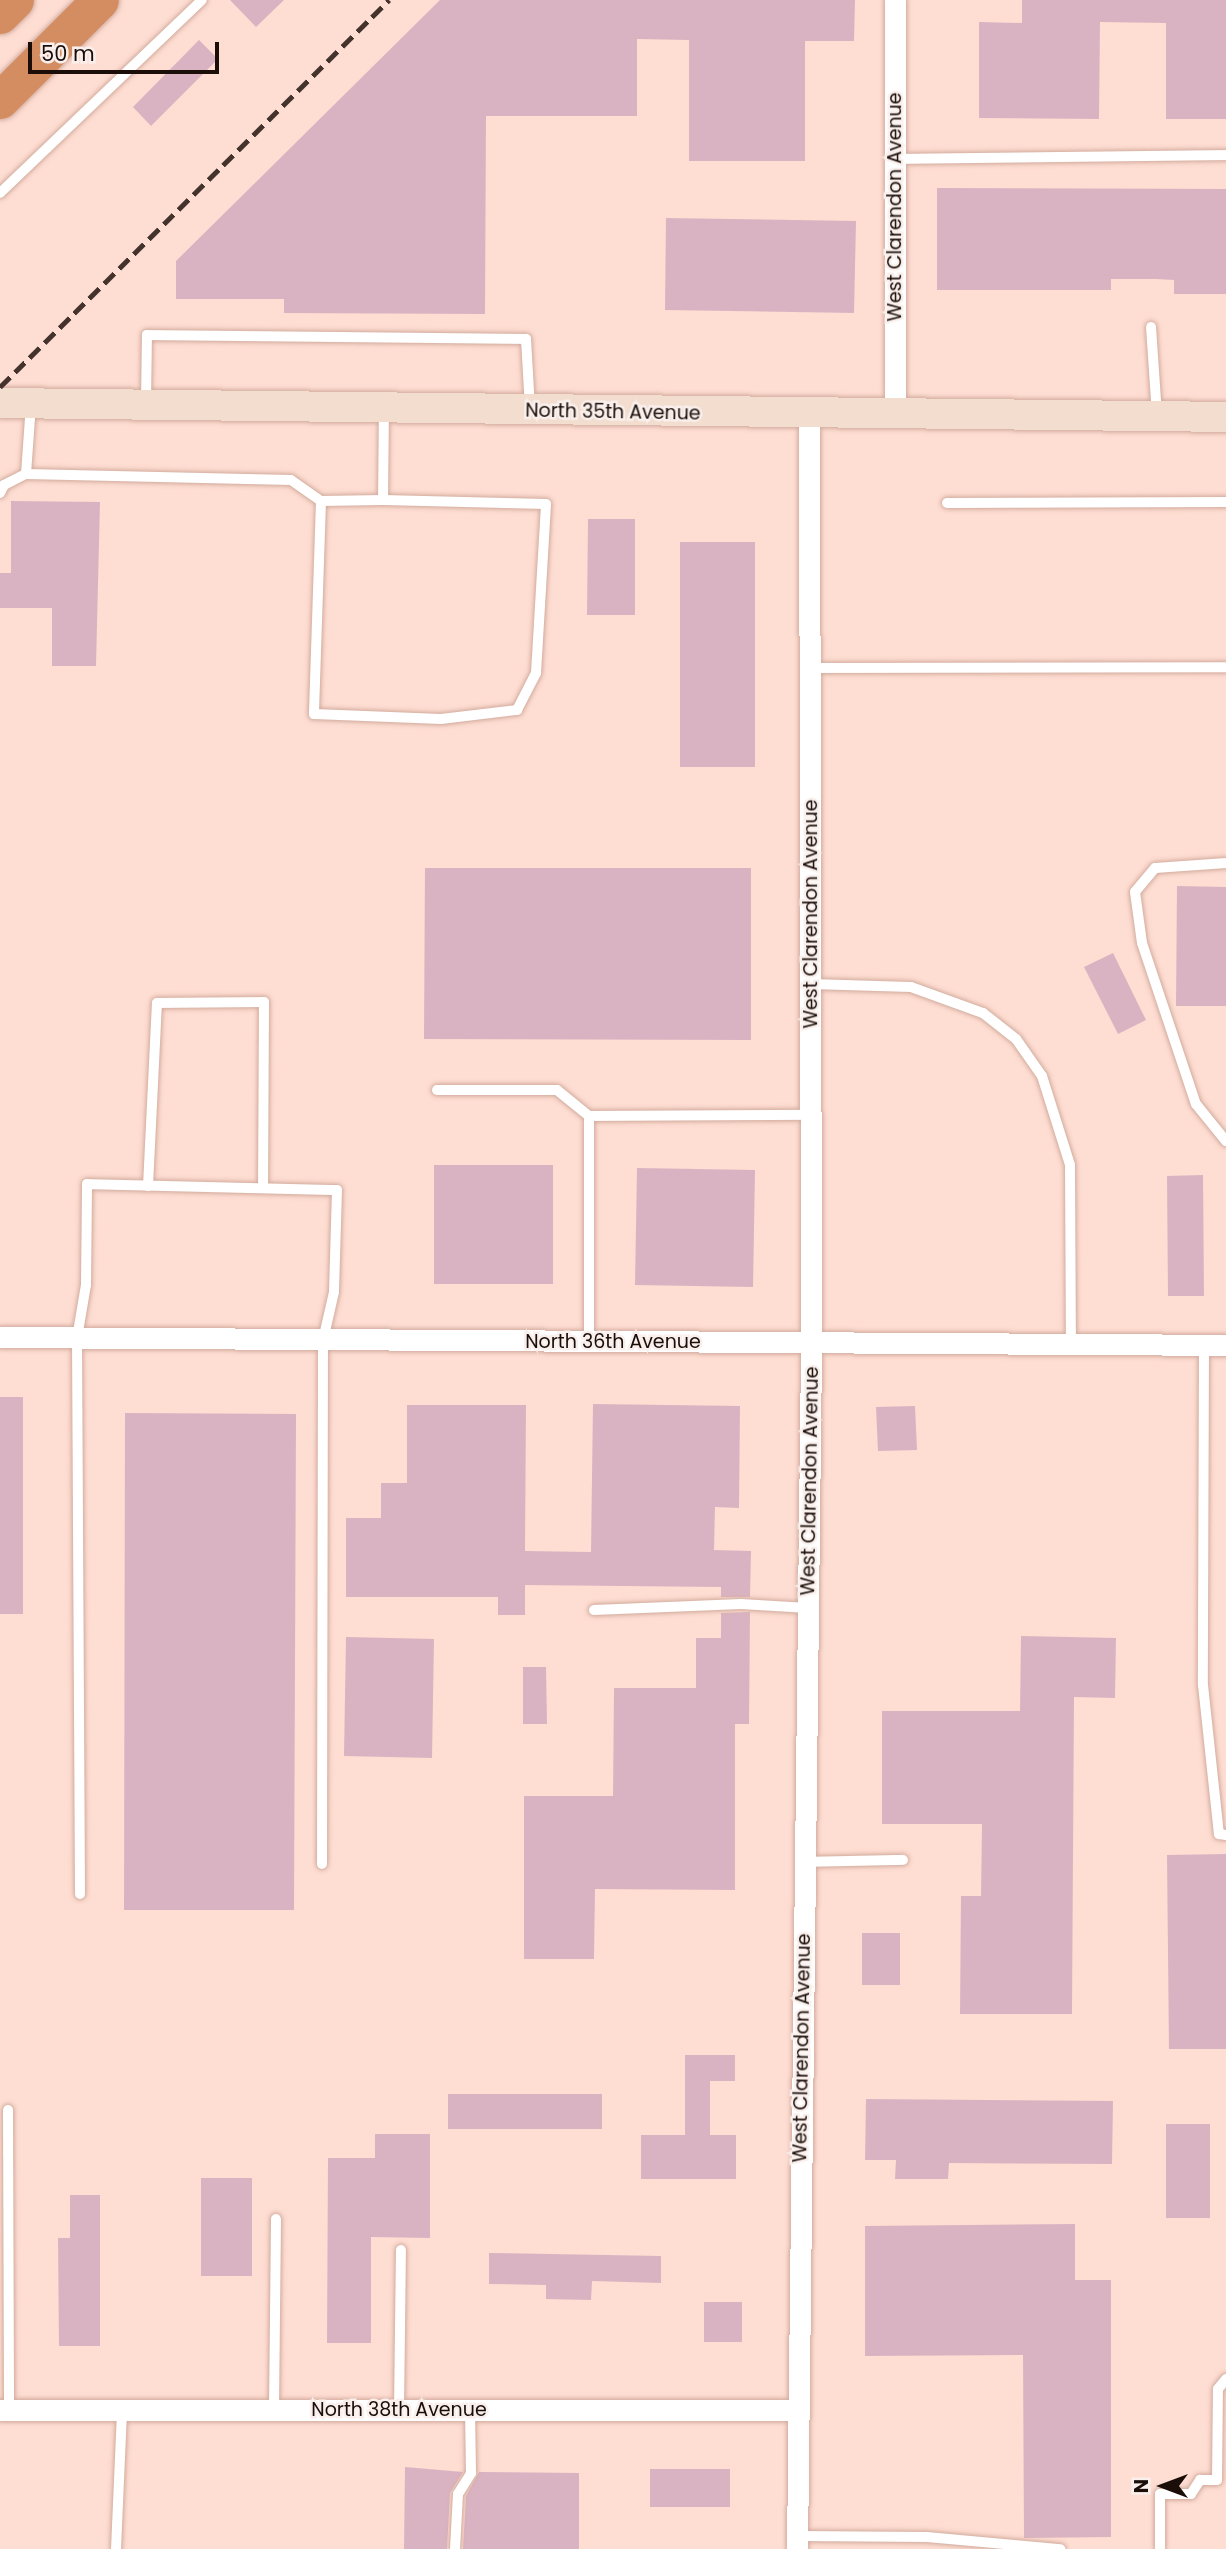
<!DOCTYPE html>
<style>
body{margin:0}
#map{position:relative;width:1226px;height:2549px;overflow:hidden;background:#feddd2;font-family:Poppins,sans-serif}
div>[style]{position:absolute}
.building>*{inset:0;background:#dab3c2}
.roads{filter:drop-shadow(0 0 2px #d2ab9d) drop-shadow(0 0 2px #d2ab9d)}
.lane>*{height:10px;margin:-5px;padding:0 5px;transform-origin:5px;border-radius:5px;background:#fff}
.street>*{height:21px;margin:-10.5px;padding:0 10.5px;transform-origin:10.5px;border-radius:10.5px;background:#fff}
.secondary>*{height:30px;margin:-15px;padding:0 15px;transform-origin:15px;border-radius:15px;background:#f2ddcf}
.highway>*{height:37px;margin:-18.5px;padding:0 18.5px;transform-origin:18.5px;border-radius:18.5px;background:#d48d60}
.rail>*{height:5px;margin-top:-2.5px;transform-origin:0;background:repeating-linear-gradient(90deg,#44332d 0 14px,transparent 0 21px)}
span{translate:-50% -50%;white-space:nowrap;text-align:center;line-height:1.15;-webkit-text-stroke:5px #f9f0ed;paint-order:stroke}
.street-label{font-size:19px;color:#1b0e09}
.north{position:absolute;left:1128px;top:2451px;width:70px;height:70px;-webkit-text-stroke:5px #f9f0ed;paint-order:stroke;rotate:270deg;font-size:19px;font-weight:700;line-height:28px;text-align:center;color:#1b0e09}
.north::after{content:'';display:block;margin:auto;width:24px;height:32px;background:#1b0e09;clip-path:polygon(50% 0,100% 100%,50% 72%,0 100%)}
.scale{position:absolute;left:28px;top:42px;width:191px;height:32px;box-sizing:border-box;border:4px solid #1b0e09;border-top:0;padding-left:9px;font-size:21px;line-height:24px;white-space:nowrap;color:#1b0e09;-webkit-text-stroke:5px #f9f0ed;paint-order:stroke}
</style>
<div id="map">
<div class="building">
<i style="clip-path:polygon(230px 0,284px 0,256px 27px)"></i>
<i style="clip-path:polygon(440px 0,855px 0,854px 41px,805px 41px,805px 161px,689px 161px,689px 40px,637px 39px,637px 116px,486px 116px,485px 314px,284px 313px,284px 299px,176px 299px,176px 261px)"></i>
<i style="clip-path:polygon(1022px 0,1226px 0,1226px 119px,1166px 119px,1166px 23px,1100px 22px,1099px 119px,979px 118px,979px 22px,1022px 23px)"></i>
<i style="clip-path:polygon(199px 40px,218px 59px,151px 126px,133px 107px)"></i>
<i style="clip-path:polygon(937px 188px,1226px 189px,1226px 294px,1174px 294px,1174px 280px,1156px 279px,1111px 279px,1111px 290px,937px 290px)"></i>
<i style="clip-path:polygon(666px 218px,856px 221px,854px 313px,665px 310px)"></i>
<i style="clip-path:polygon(11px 501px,100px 502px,96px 666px,52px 666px,52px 608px,0 608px,0 573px,11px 573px)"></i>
<i style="clip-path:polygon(588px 519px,635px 519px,635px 615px,587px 615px)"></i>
<i style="clip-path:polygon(680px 542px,755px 542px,755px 767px,680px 767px)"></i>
<i style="clip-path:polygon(425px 868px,751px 868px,751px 1040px,424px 1039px)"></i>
<i style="clip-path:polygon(1177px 886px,1226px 887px,1226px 1006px,1176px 1006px)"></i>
<i style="clip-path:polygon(1113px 953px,1146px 1020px,1118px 1034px,1084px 967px)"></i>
<i style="clip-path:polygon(434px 1165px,553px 1165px,553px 1284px,434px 1284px)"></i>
<i style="clip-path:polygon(637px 1168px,755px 1170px,753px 1287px,635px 1285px)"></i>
<i style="clip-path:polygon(1203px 1175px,1204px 1296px,1168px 1296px,1167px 1176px)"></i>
<i style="clip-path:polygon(0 1397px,23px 1397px,23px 1614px,0 1614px)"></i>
<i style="clip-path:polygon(593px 1404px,740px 1406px,739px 1508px,715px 1507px,714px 1550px,751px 1551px,750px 1597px,721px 1597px,721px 1587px,525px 1585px,525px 1615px,498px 1615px,498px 1597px,346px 1597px,346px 1518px,381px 1518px,381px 1483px,407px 1483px,407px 1405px,526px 1405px,525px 1551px,591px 1552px)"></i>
<i style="clip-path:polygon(915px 1406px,917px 1450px,878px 1451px,876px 1407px)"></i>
<i style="clip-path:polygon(125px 1413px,296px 1414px,294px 1910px,124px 1910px)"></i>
<i style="clip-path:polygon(750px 1612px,749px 1724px,735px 1724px,735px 1890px,595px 1889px,594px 1959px,524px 1959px,524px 1796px,613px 1796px,614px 1688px,696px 1688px,696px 1638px,721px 1638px,721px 1613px)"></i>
<i style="clip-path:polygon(1021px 1636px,1116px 1638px,1115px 1698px,1074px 1697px,1072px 2014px,960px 2014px,961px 1896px,981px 1896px,982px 1824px,882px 1824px,882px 1711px,1020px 1711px)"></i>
<i style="clip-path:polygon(346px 1637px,434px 1639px,432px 1758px,344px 1756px)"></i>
<i style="clip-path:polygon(523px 1667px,546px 1667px,547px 1724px,523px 1724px)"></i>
<i style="clip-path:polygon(1226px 1854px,1226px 2049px,1169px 2049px,1167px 1855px)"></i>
<i style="clip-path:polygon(862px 1933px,900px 1933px,900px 1985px,862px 1985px)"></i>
<i style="clip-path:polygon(685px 2055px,735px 2055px,735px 2081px,710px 2081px,710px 2135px,736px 2135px,736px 2179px,641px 2179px,641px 2135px,685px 2135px)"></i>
<i style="clip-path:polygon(448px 2094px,602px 2094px,602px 2129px,448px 2129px)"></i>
<i style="clip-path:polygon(866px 2099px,1113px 2101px,1112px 2164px,949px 2163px,948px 2179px,895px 2179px,896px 2160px,865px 2160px)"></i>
<i style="clip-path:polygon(1166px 2124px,1210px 2124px,1210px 2218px,1166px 2218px)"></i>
<i style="clip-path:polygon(375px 2134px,430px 2134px,430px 2238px,371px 2237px,371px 2343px,327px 2343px,328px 2158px,375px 2158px)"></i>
<i style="clip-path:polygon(201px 2178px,252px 2178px,252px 2276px,201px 2276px)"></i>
<i style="clip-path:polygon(70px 2195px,100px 2195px,100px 2346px,59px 2346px,58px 2238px,70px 2238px)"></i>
<i style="clip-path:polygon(1075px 2224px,1075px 2280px,1111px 2280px,1111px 2537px,1024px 2538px,1023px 2355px,865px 2356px,865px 2226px)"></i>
<i style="clip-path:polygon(489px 2253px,661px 2256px,661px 2283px,592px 2281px,591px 2300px,546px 2299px,546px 2285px,489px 2284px)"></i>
<i style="clip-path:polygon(704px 2302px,742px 2302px,742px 2342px,704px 2342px)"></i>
<i style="clip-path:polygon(405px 2467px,463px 2472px,450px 2493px,447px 2549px,404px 2549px)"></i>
<i style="clip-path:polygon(650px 2469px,730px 2469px,730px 2507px,650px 2507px)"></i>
<i style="clip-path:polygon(479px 2472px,579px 2473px,579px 2549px,463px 2549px,466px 2496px)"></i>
</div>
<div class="roads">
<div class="lane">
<i style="left:895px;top:159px;width:331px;rotate:-0.7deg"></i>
<i style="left:0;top:193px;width:279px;rotate:-43.7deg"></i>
<i style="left:1151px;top:327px;width:87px;rotate:86.1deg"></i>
<i style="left:146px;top:403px;width:68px;rotate:-89.2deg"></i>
<i style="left:147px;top:335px;width:379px;rotate:0.6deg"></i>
<i style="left:526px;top:339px;width:69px;rotate:86.7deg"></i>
<i style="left:31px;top:404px;width:70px;rotate:94.1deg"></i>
<i style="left:26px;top:474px;width:265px;rotate:1.3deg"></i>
<i style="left:291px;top:480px;width:37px;rotate:35deg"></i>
<i style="left:0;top:493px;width:9px;rotate:-63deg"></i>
<i style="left:4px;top:485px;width:25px;rotate:-27deg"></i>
<i style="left:383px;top:500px;width:62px;rotate:179.1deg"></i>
<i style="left:321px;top:501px;width:213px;rotate:91.9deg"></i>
<i style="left:314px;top:714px;width:127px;rotate:2.3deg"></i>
<i style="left:441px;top:719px;width:77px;rotate:-6.8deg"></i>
<i style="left:517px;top:710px;width:42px;rotate:-62.8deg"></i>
<i style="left:536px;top:673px;width:169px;rotate:-86.6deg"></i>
<i style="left:546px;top:504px;width:163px;rotate:-178.6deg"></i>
<i style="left:383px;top:500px;width:90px;rotate:-89.4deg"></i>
<i style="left:947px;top:503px;width:279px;rotate:-0.2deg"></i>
<i style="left:810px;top:668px;width:416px;rotate:-0.1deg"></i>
<i style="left:1226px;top:863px;width:71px;rotate:176deg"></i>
<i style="left:1155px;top:868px;width:31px;rotate:130deg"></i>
<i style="left:1135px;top:892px;width:51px;rotate:82.2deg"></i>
<i style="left:1142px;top:943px;width:170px;rotate:71.5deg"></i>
<i style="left:1196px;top:1104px;width:48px;rotate:51deg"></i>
<i style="left:811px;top:984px;width:100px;rotate:1.7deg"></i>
<i style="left:911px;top:987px;width:77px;rotate:19.9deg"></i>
<i style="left:983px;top:1013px;width:42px;rotate:38.2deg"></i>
<i style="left:1016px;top:1039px;width:45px;rotate:54.9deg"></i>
<i style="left:1042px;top:1076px;width:93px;rotate:72.5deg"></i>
<i style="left:1070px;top:1165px;width:179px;rotate:89.7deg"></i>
<i style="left:437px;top:1090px;width:120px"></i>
<i style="left:557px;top:1090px;width:41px;rotate:39.1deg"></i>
<i style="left:148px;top:1186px;width:183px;rotate:-87.2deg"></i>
<i style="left:157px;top:1003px;width:107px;rotate:-0.5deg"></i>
<i style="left:264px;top:1002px;width:186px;rotate:90.3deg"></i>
<i style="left:589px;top:1342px;width:226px;rotate:-90deg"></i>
<i style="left:589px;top:1116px;width:222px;rotate:-0.3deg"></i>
<i style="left:1204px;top:1345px;width:340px;rotate:90.2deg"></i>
<i style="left:1203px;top:1685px;width:150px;rotate:83.9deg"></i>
<i style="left:1219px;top:1834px;width:7px;rotate:8deg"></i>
<i style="left:594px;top:1610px;width:147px;rotate:-2.3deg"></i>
<i style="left:741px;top:1604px;width:67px;rotate:3.4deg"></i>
<i style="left:805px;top:1862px;width:98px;rotate:-1.2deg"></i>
<i style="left:80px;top:1894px;width:556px;rotate:-90.31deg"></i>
<i style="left:77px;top:1338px;width:54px;rotate:-80.4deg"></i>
<i style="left:86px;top:1285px;width:101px;rotate:-89.4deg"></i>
<i style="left:87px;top:1184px;width:250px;rotate:1.4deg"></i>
<i style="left:337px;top:1190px;width:102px;rotate:91.7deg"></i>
<i style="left:334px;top:1292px;width:49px;rotate:102.9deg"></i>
<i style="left:323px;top:1340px;width:524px;rotate:90.11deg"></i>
<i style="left:8px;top:2110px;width:300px;rotate:89.8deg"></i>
<i style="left:274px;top:2410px;width:191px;rotate:-89.4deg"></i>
<i style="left:399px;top:2410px;width:160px;rotate:-89.3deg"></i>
<i style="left:797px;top:2536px;width:130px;rotate:0.4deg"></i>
<i style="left:927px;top:2537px;width:134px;rotate:5.2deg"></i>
<i style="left:116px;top:2549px;width:139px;rotate:-87.5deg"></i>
<i style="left:455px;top:2549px;width:55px;rotate:-86.9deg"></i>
<i style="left:458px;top:2494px;width:25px;rotate:-58deg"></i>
<i style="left:471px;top:2473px;width:63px;rotate:-90.9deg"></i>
<i style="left:1160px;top:2549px;width:55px;rotate:-90deg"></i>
<i style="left:1160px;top:2494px;width:31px"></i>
<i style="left:1191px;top:2494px;width:17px;rotate:-57deg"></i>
<i style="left:1200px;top:2480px;width:17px"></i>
<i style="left:1217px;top:2480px;width:91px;rotate:-89.4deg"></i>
<i style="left:1218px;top:2389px;width:13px;rotate:-51deg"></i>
</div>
<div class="street">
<i style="left:895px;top:0;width:415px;rotate:90deg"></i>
<i style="left:0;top:1337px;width:1226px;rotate:0.37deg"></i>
<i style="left:0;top:2410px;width:798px"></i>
<i style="left:797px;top:2549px;width:1205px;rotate:-89.33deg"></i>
<i style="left:811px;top:1344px;width:930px;rotate:-90.12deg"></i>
</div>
<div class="secondary">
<i style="left:0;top:403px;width:1226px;rotate:0.65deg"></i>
</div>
<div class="highway">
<i style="left:0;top:15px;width:21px;rotate:-45deg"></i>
<i style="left:0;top:100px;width:141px;rotate:-45deg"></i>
</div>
</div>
<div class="rail">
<i style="left:0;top:387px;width:549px;rotate:-44.85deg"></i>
</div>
<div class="street-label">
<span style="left:895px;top:207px;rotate:-90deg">West Clarendon Avenue</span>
<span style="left:613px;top:412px;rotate:1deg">North 35th Avenue</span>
<span style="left:811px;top:914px;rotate:-90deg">West Clarendon Avenue</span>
<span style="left:613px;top:1342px">North 36th Avenue</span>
<span style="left:810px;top:1481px;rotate:-89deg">West Clarendon Avenue</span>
<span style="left:802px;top:2048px;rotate:-89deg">West Clarendon Avenue</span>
<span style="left:399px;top:2410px">North 38th Avenue</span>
</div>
<div class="north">N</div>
<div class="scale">50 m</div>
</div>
